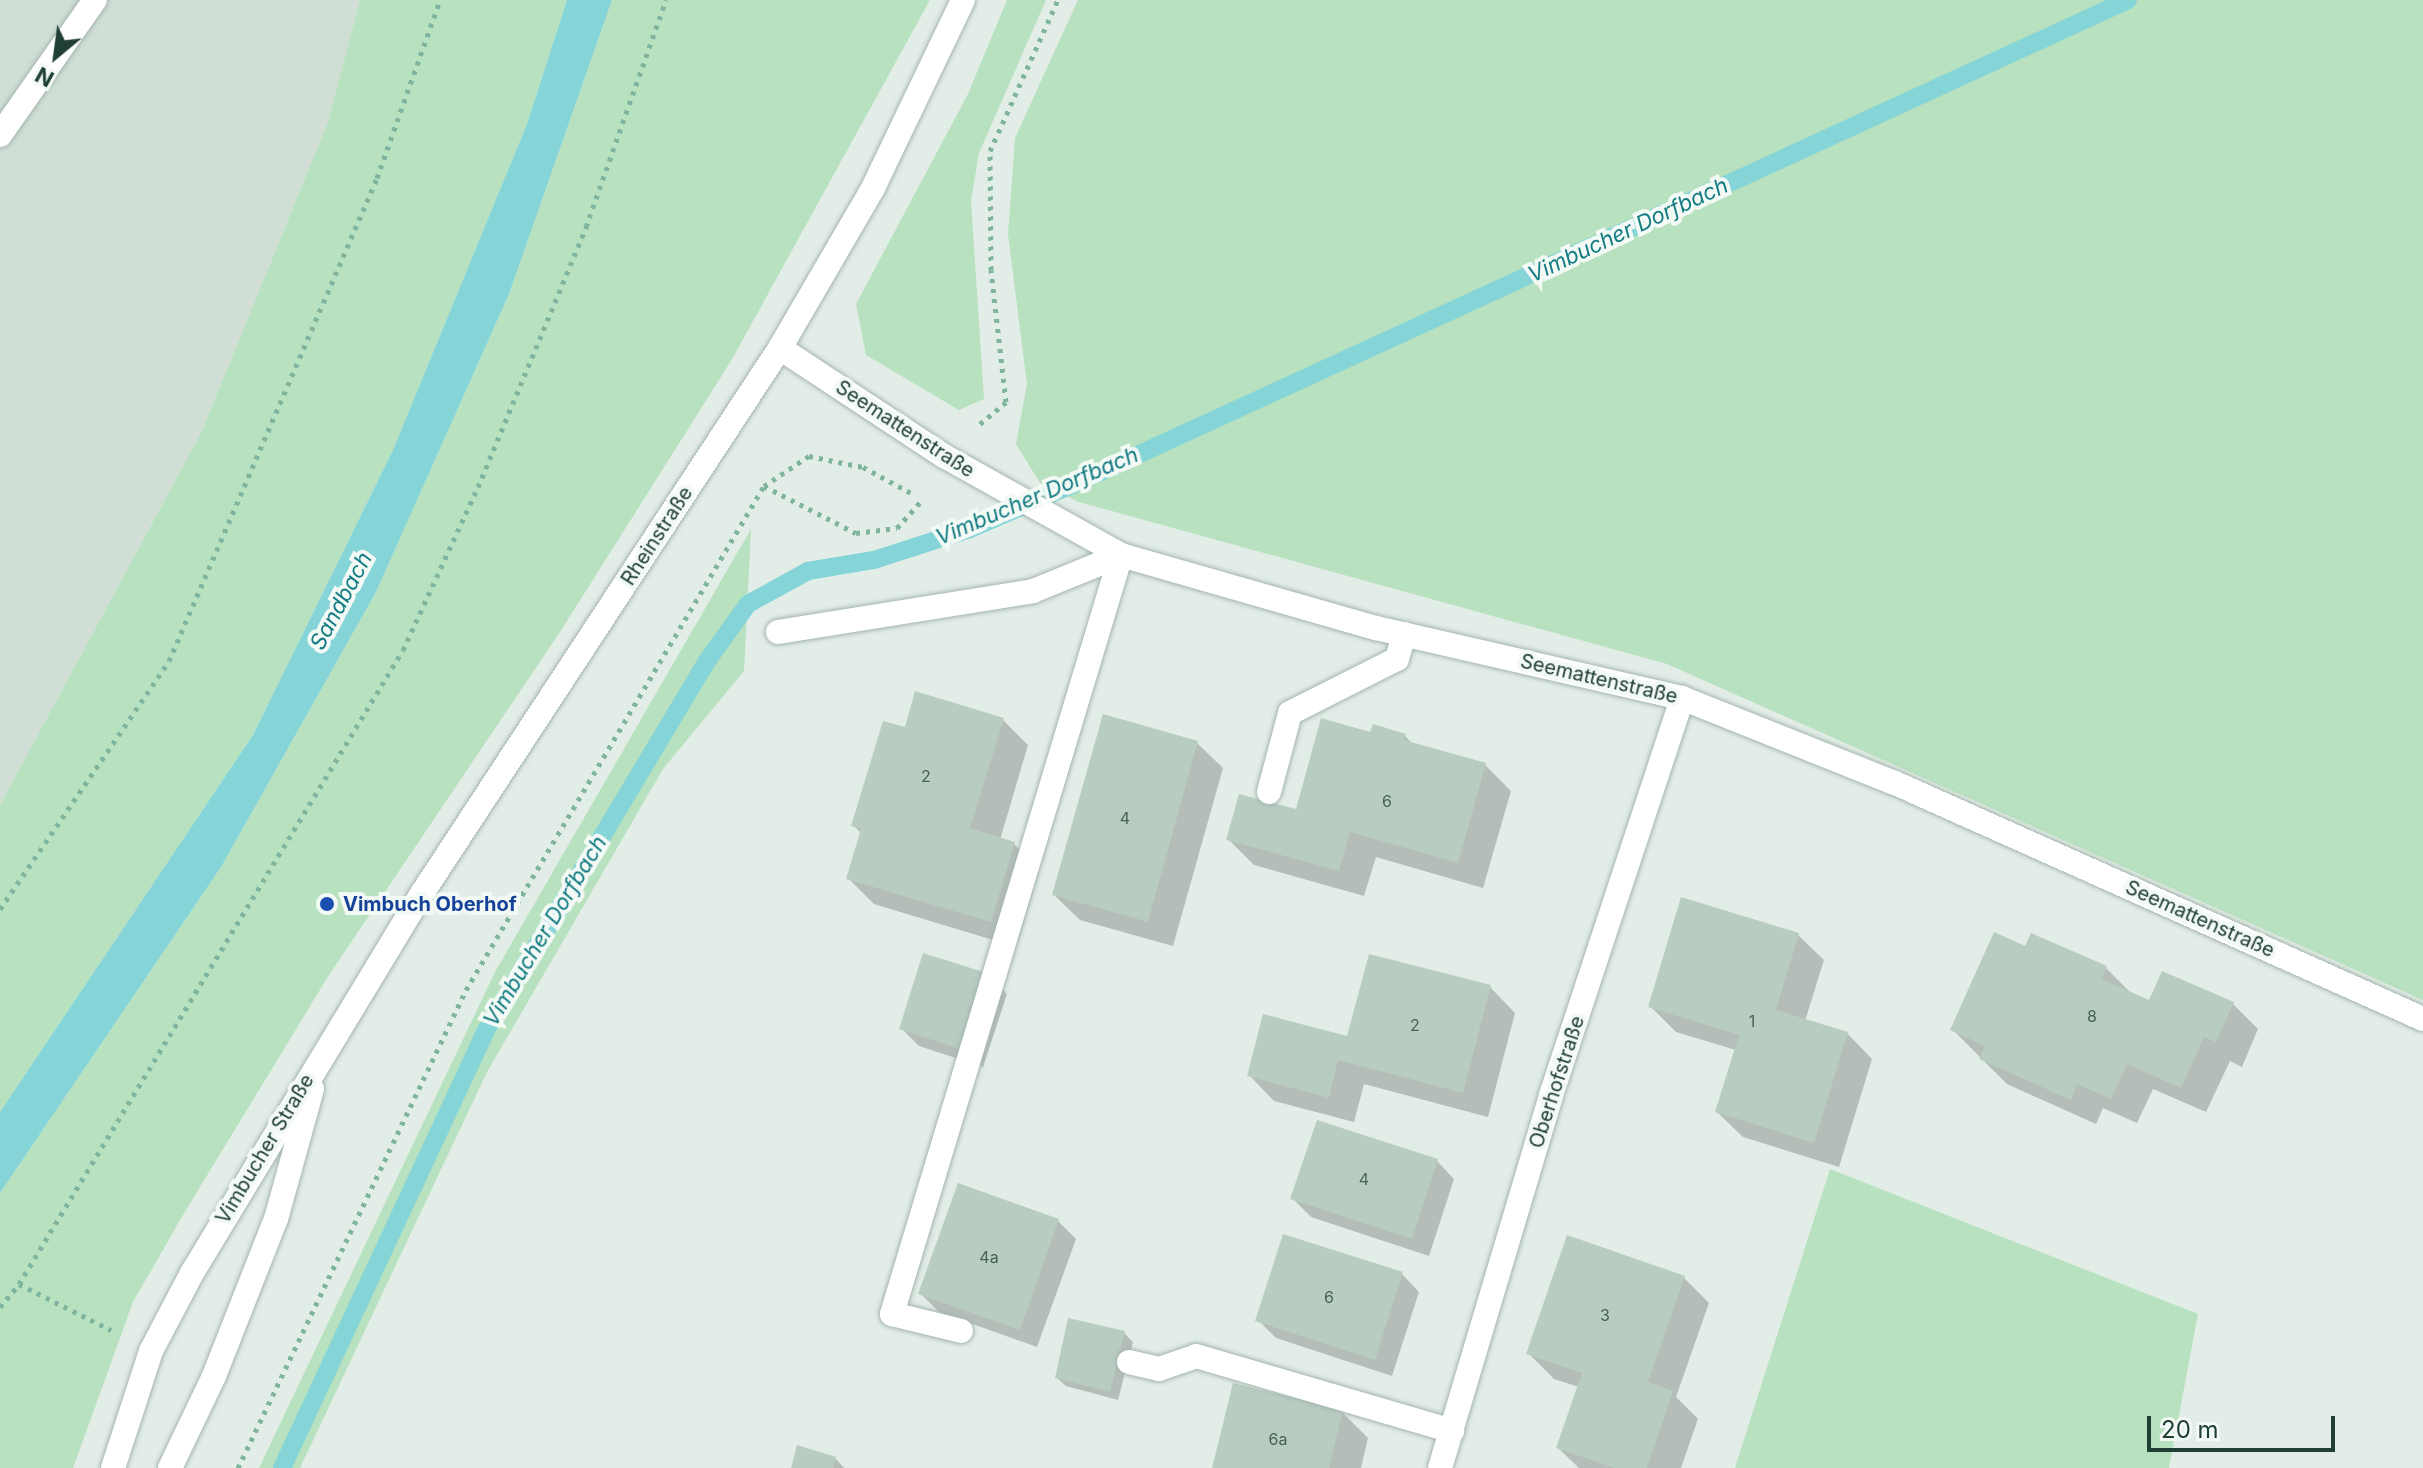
<!DOCTYPE html>
<meta charset="utf-8">
<style>
body{margin:0}
#map{position:relative;width:2423px;height:1468px;overflow:hidden;background:#e2ede7;font-family:Inter,sans-serif}
div>[style]{position:absolute}
.built>*{inset:0;background:#d0ded6}
.green>*{inset:0;background:#b8e1bf}
.water>*{inset:0;background:#84d4d8}
.shadow>*{inset:0;background:#0003}
.stream>*{height:18px;margin:-9px;padding:0 9px;transform-origin:9px;border-radius:9px;background:#84d4d8}
.building>*{inset:0;background:#b9ccc2}
.path>*{height:5px;margin-top:-2.5px;transform-origin:0;background:repeating-linear-gradient(90deg,#7fb49e 0 4px,transparent 0 10px)}
.roads{filter:drop-shadow(0 0 2px #a4b6ae) drop-shadow(0 0 2px #a4b6ae)}
.service>*{height:24px;margin:-12px;padding:0 12px;transform-origin:12px;border-radius:12px;background:#fff}
.minor>*{height:24px;margin:-12px;padding:0 12px;transform-origin:12px;border-radius:12px;background:#fff}
.tertiary>*{height:24px;margin:-12px;padding:0 12px;transform-origin:12px;border-radius:12px;background:#fff}
.dots>*{width:22px;height:22px;translate:-50% -50%;box-sizing:border-box;border:4px solid #f3f9f5;border-radius:50%}
span{translate:-50% -50%;white-space:nowrap;text-align:center;line-height:1.15;-webkit-text-stroke:8px #f3f9f5;paint-order:stroke}
.number-label{font-size:16px;color:#466358}
.number-label span{-webkit-text-stroke-width:0}
.street-label{font-size:20px;color:#204034}
.transit-label{font-size:20px;color:#164399;font-weight:700}
.left{translate:0 -50%;text-align:left}
.water-label{font-size:22px;color:#137c83;font-style:italic}
.north{position:absolute;left:16px;top:16px;width:80px;height:80px;-webkit-text-stroke:6px #f3f9f5;paint-order:stroke;rotate:209deg;font-size:22px;font-weight:700;line-height:32px;text-align:center;color:#204034}
.north::after{content:'';display:block;margin:auto;width:28px;height:36px;background:#204034;clip-path:polygon(50% 0,100% 100%,50% 72%,0 100%)}
.scale{position:absolute;left:2147px;top:1416px;width:188px;height:36px;box-sizing:border-box;border:4px solid #204034;border-top:0;padding-left:10px;font-size:24px;line-height:28px;white-space:nowrap;color:#204034;-webkit-text-stroke:6px #f3f9f5;paint-order:stroke}
</style>
<div id="map">
<div class="built">
<i style="clip-path:polygon(0 0,360px 0,328px 122px,202px 431px,0 805px)"></i>
</div>
<div class="green">
<i style="clip-path:polygon(360px 0,567px 0,527px 124px,393px 450px,253px 735px,0 1112px,0 805px,202px 431px,328px 122px)"></i>
<i style="clip-path:polygon(612px 0,930px 0,731px 361px,560px 632px,329px 975px,183px 1215px,133px 1302px,73px 1468px,0 1468px,0 1193px,221px 867px,376px 592px,509px 294px)"></i>
<i style="clip-path:polygon(1007px 0,1046px 0,979px 153px,971px 201px,984px 399px,959px 410px,866px 355px,856px 304px,968px 94px)"></i>
<i style="clip-path:polygon(1078px 0,2423px 0,2423px 1000px,1667px 664px,1079px 502px,1040px 483px,1016px 444px,1027px 384px,1008px 234px,1015px 138px)"></i>
<i style="clip-path:polygon(751px 529px,744px 671px,663px 769px,487px 1072px,300px 1468px,259px 1468px,495px 972px)"></i>
<i style="clip-path:polygon(1830px 1169px,2198px 1314px,2169px 1468px,1735px 1468px)"></i>
</div>
<div class="water">
<i style="clip-path:polygon(567px 0,612px 0,509px 294px,376px 592px,221px 867px,0 1193px,0 1112px,253px 735px,393px 450px,527px 124px)"></i>
</div>
<div class="shadow">
<i style="clip-path:polygon(1003px 720px,1028px 745px,1000px 840px,1014px 844px,1039px 870px,1016px 947px,874px 904px,848px 878px,862px 834px,853px 825px,906px 730px)"></i>
<i style="clip-path:polygon(1371px 735px,1405px 736px,1414px 745px,1485px 765px,1511px 791px,1483px 888px,1376px 857px,1364px 896px,1254px 865px,1229px 840px,1297px 812px)"></i>
<i style="clip-path:polygon(1197px 743px,1223px 768px,1173px 946px,1080px 920px,1054px 895px)"></i>
<i style="clip-path:polygon(1798px 935px,1824px 960px,1805px 1021px,1847px 1033px,1872px 1059px,1839px 1167px,1743px 1137px,1717px 1112px,1736px 1050px,1676px 1032px,1650px 1006px)"></i>
<i style="clip-path:polygon(2032px 935px,2106px 968px,2132px 994px,2150px 1003px,2233px 1004px,2258px 1029px,2242px 1067px,2230px 1061px,2206px 1112px,2153px 1089px,2137px 1123px,2103px 1108px,2096px 1124px,2007px 1084px,1952px 1029px,2027px 949px)"></i>
<i style="clip-path:polygon(989px 976px,1007px 994px,983px 1067px,919px 1046px,902px 1029px)"></i>
<i style="clip-path:polygon(1490px 987px,1515px 1013px,1488px 1117px,1364px 1084px,1354px 1122px,1274px 1101px,1249px 1075px)"></i>
<i style="clip-path:polygon(1437px 1161px,1454px 1179px,1429px 1256px,1311px 1217px,1293px 1199px)"></i>
<i style="clip-path:polygon(1058px 1221px,1076px 1239px,1037px 1347px,939px 1312px,921px 1294px)"></i>
<i style="clip-path:polygon(1402px 1274px,1419px 1292px,1392px 1376px,1276px 1338px,1258px 1320px)"></i>
<i style="clip-path:polygon(1684px 1278px,1709px 1303px,1676px 1397px,1698px 1419px,1681px 1468px,1579px 1468px,1558px 1448px,1579px 1387px,1554px 1379px,1529px 1354px)"></i>
<i style="clip-path:polygon(1124px 1333px,1133px 1342px,1118px 1400px,1066px 1386px,1057px 1378px)"></i>
<i style="clip-path:polygon(1235px 1385px,1342px 1412px,1368px 1438px,1361px 1468px,1214px 1468px)"></i>
<i style="clip-path:polygon(835px 1458px,844px 1468px,793px 1468px)"></i>
</div>
<div class="stream">
<i style="left:282px;top:1468px;width:481px;rotate:-65deg"></i>
<i style="left:485px;top:1032px;width:432px;rotate:-59.1deg"></i>
<i style="left:707px;top:661px;width:70px;rotate:-54.3deg"></i>
<i style="left:748px;top:604px;width:68px;rotate:-28.8deg"></i>
<i style="left:808px;top:571px;width:67px;rotate:-9.5deg"></i>
<i style="left:874px;top:560px;width:101px;rotate:-17.9deg"></i>
<i style="left:970px;top:529px;width:111px;rotate:-23.3deg"></i>
<i style="left:1072px;top:485px;width:1162px;rotate:-24.67deg"></i>
</div>
<div class="building">
<i style="clip-path:polygon(915px 691px,1004px 718px,970px 828px,1015px 842px,991px 922px,846px 879px,861px 829px,851px 826px,883px 721px,905px 727px)"></i>
<i style="clip-path:polygon(1103px 714px,1198px 741px,1148px 922px,1052px 895px)"></i>
<i style="clip-path:polygon(1321px 718px,1370px 732px,1373px 724px,1406px 734px,1404px 740px,1486px 763px,1458px 863px,1350px 832px,1339px 871px,1226px 840px,1239px 794px,1296px 809px)"></i>
<i style="clip-path:polygon(1681px 897px,1799px 933px,1776px 1010px,1848px 1032px,1814px 1143px,1715px 1112px,1739px 1035px,1648px 1007px)"></i>
<i style="clip-path:polygon(1994px 932px,2025px 946px,2031px 933px,2107px 966px,2102px 979px,2149px 1000px,2162px 971px,2234px 1002px,2216px 1042px,2204px 1037px,2181px 1088px,2127px 1064px,2111px 1099px,2077px 1084px,2071px 1100px,1979px 1059px,1985px 1046px,1950px 1030px)"></i>
<i style="clip-path:polygon(923px 953px,990px 974px,966px 1051px,899px 1029px)"></i>
<i style="clip-path:polygon(1369px 954px,1491px 985px,1463px 1093px,1338px 1060px,1329px 1098px,1247px 1076px,1263px 1014px,1347px 1036px)"></i>
<i style="clip-path:polygon(1317px 1120px,1438px 1159px,1412px 1239px,1290px 1199px)"></i>
<i style="clip-path:polygon(958px 1183px,1059px 1219px,1020px 1330px,918px 1294px)"></i>
<i style="clip-path:polygon(1283px 1234px,1403px 1272px,1375px 1360px,1255px 1321px)"></i>
<i style="clip-path:polygon(1567px 1235px,1685px 1276px,1648px 1382px,1673px 1391px,1647px 1468px,1615px 1468px,1556px 1448px,1582px 1373px,1526px 1354px)"></i>
<i style="clip-path:polygon(1068px 1318px,1125px 1331px,1110px 1392px,1055px 1378px)"></i>
<i style="clip-path:polygon(1233px 1383px,1343px 1410px,1329px 1468px,1212px 1468px)"></i>
<i style="clip-path:polygon(797px 1445px,836px 1457px,833px 1468px,791px 1468px)"></i>
</div>
<div class="path">
<i style="left:980px;top:424px;width:34px;rotate:-40deg"></i>
<i style="left:1006px;top:402px;width:133px;rotate:-96.5deg"></i>
<i style="left:991px;top:270px;width:119px;rotate:-90.5deg"></i>
<i style="left:990px;top:151px;width:166px;rotate:-65.8deg"></i>
<i style="left:764px;top:486px;width:103px;rotate:27.1deg"></i>
<i style="left:856px;top:533px;width:41px;rotate:-7deg"></i>
<i style="left:897px;top:528px;width:38px;rotate:-48deg"></i>
<i style="left:0;top:909px;width:300px;rotate:-55.7deg"></i>
<i style="left:169px;top:661px;width:526px;rotate:-66.7deg"></i>
<i style="left:377px;top:178px;width:189px;rotate:-70.5deg"></i>
<i style="left:19px;top:1284px;width:103px;rotate:26.6deg"></i>
<i style="left:0;top:1307px;width:30px;rotate:-50deg"></i>
<i style="left:19px;top:1284px;width:741px;rotate:-58.8deg"></i>
<i style="left:403px;top:650px;width:179px;rotate:-65.3deg"></i>
<i style="left:478px;top:487px;width:282px;rotate:-67.4deg"></i>
<i style="left:586px;top:227px;width:241px;rotate:-70.6deg"></i>
<i style="left:238px;top:1468px;width:530px;rotate:-64.5deg"></i>
<i style="left:466px;top:990px;width:586px;rotate:-59.41deg"></i>
<i style="left:764px;top:486px;width:54px;rotate:-33.7deg"></i>
<i style="left:809px;top:456px;width:55px;rotate:11.5deg"></i>
<i style="left:863px;top:467px;width:55px;rotate:28.4deg"></i>
</div>
<div class="roads">
<div class="service">
<i style="left:0;top:135px;width:165px;rotate:-54.9deg"></i>
<i style="left:778px;top:632px;width:258px;rotate:-9.1deg"></i>
<i style="left:1033px;top:591px;width:95px;rotate:-22.2deg"></i>
<i style="left:1121px;top:555px;width:793px;rotate:106.79deg"></i>
<i style="left:892px;top:1314px;width:71px;rotate:13.8deg"></i>
<i style="left:1269px;top:792px;width:82px;rotate:-75.1deg"></i>
<i style="left:1290px;top:713px;width:120px;rotate:-26.8deg"></i>
<i style="left:1397px;top:659px;width:26px;rotate:-74deg"></i>
<i style="left:1129px;top:1362px;width:31px;rotate:13deg"></i>
<i style="left:1159px;top:1369px;width:39px;rotate:-19deg"></i>
<i style="left:1196px;top:1356px;width:267px;rotate:16.3deg"></i>
</div>
<div class="minor">
<i style="left:780px;top:348px;width:196px;rotate:33.4deg"></i>
<i style="left:944px;top:456px;width:203px;rotate:29.2deg"></i>
<i style="left:1121px;top:555px;width:265px;rotate:16deg"></i>
<i style="left:1376px;top:628px;width:314px;rotate:12.9deg"></i>
<i style="left:1682px;top:698px;width:229px;rotate:21.8deg"></i>
<i style="left:1895px;top:783px;width:578px;rotate:24.08deg"></i>
<i style="left:1440px;top:1468px;width:389px;rotate:-73.4deg"></i>
<i style="left:1551px;top:1095px;width:418px;rotate:-71.7deg"></i>
</div>
<div class="tertiary">
<i style="left:113px;top:1468px;width:123px;rotate:-72deg"></i>
<i style="left:151px;top:1351px;width:88px;rotate:-62.3deg"></i>
<i style="left:192px;top:1273px;width:446px;rotate:-58.8deg"></i>
<i style="left:423px;top:892px;width:651px;rotate:-56.73deg"></i>
<i style="left:780px;top:348px;width:185px;rotate:-59.8deg"></i>
<i style="left:873px;top:188px;width:208px;rotate:-64.4deg"></i>
<i style="left:170px;top:1468px;width:102px;rotate:-64.4deg"></i>
<i style="left:214px;top:1376px;width:169px;rotate:-68.5deg"></i>
<i style="left:276px;top:1219px;width:135px;rotate:-74.5deg"></i>
</div>
</div>
<div class="dots">
<i style="left:327px;top:904px;background:#1a4fb4"></i>
</div>
<div class="number-label">
<span style="left:926px;top:776px">2</span>
<span style="left:1387px;top:801px">6</span>
<span style="left:1125px;top:818px">4</span>
<span style="left:2092px;top:1016px">8</span>
<span style="left:1752px;top:1021px">1</span>
<span style="left:1415px;top:1025px">2</span>
<span style="left:1364px;top:1179px">4</span>
<span style="left:989px;top:1257px">4a</span>
<span style="left:1329px;top:1297px">6</span>
<span style="left:1605px;top:1315px">3</span>
<span style="left:1278px;top:1439px">6a</span>
</div>
<div class="street-label">
<span style="left:905px;top:429px;rotate:33deg">Seemattenstraße</span>
<span style="left:657px;top:536px;rotate:-57deg">Rheinstraße</span>
<span style="left:1599px;top:679px;rotate:13deg">Seemattenstraße</span>
<span style="left:2200px;top:919px;rotate:24deg">Seemattenstraße</span>
<span style="left:1557px;top:1082px;rotate:-72deg">Oberhofstraße</span>
<span style="left:265px;top:1149px;rotate:-59deg">Vimbucher Straße</span>
</div>
<div class="transit-label">
<span class="left" style="left:343px;top:904px">Vimbuch Oberhof</span>
</div>
<div class="water-label">
<span style="left:1628px;top:230px;rotate:-25deg">Vimbucher Dorfbach</span>
<span style="left:1037px;top:496px;rotate:-23deg">Vimbucher Dorfbach</span>
<span style="left:341px;top:601px;rotate:-62deg">Sandbach</span>
<span style="left:545px;top:931px;rotate:-59deg">Vimbucher Dorfbach</span>
</div>
<div class="north">N</div>
<div class="scale">20 m</div>
</div>
